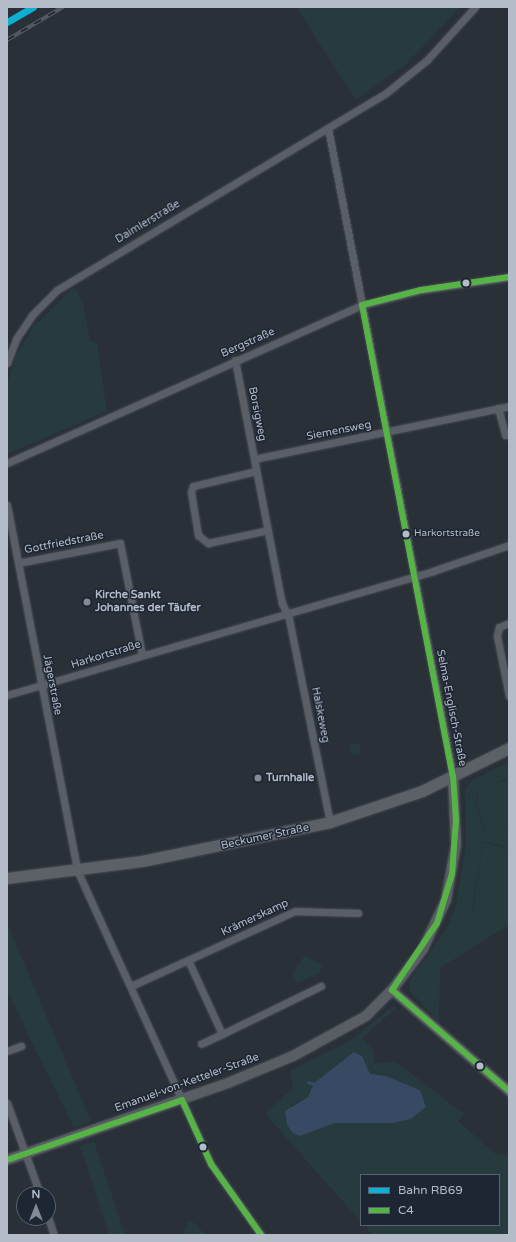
<!DOCTYPE html>
<meta charset="utf-8">
<style>
body{margin:0}
#map{position:relative;width:516px;height:1242px;overflow:hidden;background:#2a3038;font-family:"Varela Round",sans-serif}
div>[style]{position:absolute}
.green>*{inset:0;background:#273a3e}
.round{border-radius:50%}
.water>*{inset:0;background:#384963}
.stream>*{height:2.5px;margin:-1.25px;padding:0 1.25px;transform-origin:1.25px;border-radius:1.25px;background:#384963}
.roads{filter:drop-shadow(0 0 1px #484c53) drop-shadow(0 0 1px #484c53)}
.minor>*{height:7px;margin:-3.5px;padding:0 3.5px;transform-origin:3.5px;border-radius:3.5px;background:#5a5e66}
.tertiary>*{height:9px;margin:-4.5px;padding:0 4.5px;transform-origin:4.5px;border-radius:4.5px;background:#5a5e66}
.secondary>*{height:10px;margin:-5px;padding:0 5px;transform-origin:5px;border-radius:5px;background:#595d64}
.primary>*{height:11px;margin:-5.5px;padding:0 5.5px;transform-origin:5.5px;border-radius:5.5px;background:#5c6168}
.rail>*{height:4px;margin-top:-2px;transform-origin:0;background:repeating-linear-gradient(90deg,#1d2633 0 8px,#595d64 0 16px);box-sizing:border-box;border-block:1px solid #595d64}
.bus-1>*{height:6px;margin:-3px;padding:0 3px;transform-origin:3px;border-radius:3px;background:#56b446}
.rail-1>*{height:7px;margin:-3.5px;padding:0 3.5px;transform-origin:3.5px;border-radius:3.5px;background:#0dafd3}
.dots>*{width:11px;height:11px;translate:-50% -50%;box-sizing:border-box;border:2px solid #1d2633;border-radius:50%}
span{translate:-50% -50%;white-space:nowrap;text-align:center;line-height:1.15;-webkit-text-stroke:3px #1d2633;paint-order:stroke}
.bus-label{font-size:10px;color:#b4bcc9}
.left{translate:0 -50%;text-align:left}
.street-label{font-size:11px;color:#b4bcc9}
.poi-label{font-size:11px;color:#b4bcc9;font-weight:700}
.frame{position:absolute;inset:0;border:8px solid #b4bcc9;pointer-events:none}
.legend{position:absolute;left:360px;top:1174px;width:140px;height:52px;box-sizing:border-box;background:#1d2633;border:1px solid #59626f;margin:0;padding:5px 7px;list-style:none;font-size:12px;color:#b4bcc9}
.legend li{display:flex;align-items:center;gap:8px;height:20px}
.legend b{width:20px;border:1px solid #59626f}
.north{position:absolute;left:16px;top:1186px;width:40px;height:40px;box-sizing:border-box;background:#1d2633;border:1px solid #59626f;border-radius:50%;rotate:0deg;font-size:11px;font-weight:700;line-height:16px;text-align:center;color:#b4bcc9}
.north::after{content:'';display:block;margin:auto;width:14px;height:18px;background:#848b96;clip-path:polygon(50% 0,100% 100%,50% 72%,0 100%)}
</style>
<div id="map">
<div class="green">
<i style="clip-path:polygon(296px 7px,461px 7px,406px 64px,356px 100px)"></i>
<i style="clip-path:polygon(74px 287px,83px 303px,90px 340px,97px 344px,107px 411px,7px 454px,7px 384px,16px 357px,32px 328px)"></i>
<i class="round" style="left:349px;top:743px;width:12px;height:12px"></i>
<i style="clip-path:polygon(509px 762px,509px 778px,479px 788px,475px 802px,483px 827px,509px 832px,509px 848px,483px 841px,472px 910px,494px 910px,473px 910px,483px 842px,509px 849px,509px 925px,440px 968px,439px 1022px,410px 991px,409px 981px,447px 928px,456px 905px,466px 844px,465px 791px,471px 781px)"></i>
<i style="clip-path:polygon(509px 779px,509px 832px,484px 827px,476px 803px,479px 788px)"></i>
<i style="clip-path:polygon(7px 923px,91px 1121px,74px 1128px,7px 991px)"></i>
<i style="clip-path:polygon(305px 955px,323px 966px,318px 974px,296px 983px,292px 974px)"></i>
<i style="clip-path:polygon(evenodd,393px 1006px,396px 1008px,362px 1038px,374px 1051px,374px 1063px,396px 1062px,464px 1114px,458px 1121px,497px 1155px,509px 1155px,509px 1235px,372px 1235px,364px 1225px,499px 1225px,499px 1175px,361px 1175px,361px 1222px,268px 1117px,267px 1111px,293px 1088px,290px 1071px,351px 1040px,393px 1006px,354px 1052px,362px 1056px,370px 1074px,386px 1076px,420px 1090px,426px 1107px,411px 1119px,335px 1123px,300px 1136px,291px 1105px,308px 1097px,314px 1083px,354px 1052px)"></i>
<i style="clip-path:polygon(94px 1141px,125px 1235px,109px 1235px,80px 1146px)"></i>
<i style="clip-path:polygon(188px 1220px,196px 1224px,205px 1235px,183px 1235px)"></i>
</div>
<div class="water">
<i style="clip-path:polygon(354px 1052px,362px 1056px,370px 1074px,386px 1076px,420px 1090px,426px 1107px,411px 1119px,392px 1123px,335px 1123px,300px 1136px,293px 1133px,287px 1125px,285px 1111px,308px 1097px,314px 1083px)"></i>
</div>
<div class="stream">
<i style="left:308px;top:1082px;width:9px;rotate:18deg"></i>
</div>
<div class="roads">
<div class="minor">
<i style="left:328px;top:128px;width:660px;rotate:79.08deg"></i>
<i style="left:235px;top:360px;width:248px;rotate:79.1deg"></i>
<i style="left:282px;top:603px;width:17px;rotate:66deg"></i>
<i style="left:289px;top:619px;width:207px;rotate:78.6deg"></i>
<i style="left:7px;top:363px;width:26px;rotate:-69deg"></i>
<i style="left:16px;top:339px;width:29px;rotate:-56deg"></i>
<i style="left:32px;top:315px;width:35px;rotate:-45deg"></i>
<i style="left:57px;top:290px;width:383px;rotate:-30.9deg"></i>
<i style="left:386px;top:93px;width:53px;rotate:-38.8deg"></i>
<i style="left:427px;top:60px;width:72px;rotate:-47.8deg"></i>
<i style="left:498px;top:408px;width:28px;rotate:75deg"></i>
<i style="left:505px;top:435px;width:4px;rotate:-14deg"></i>
<i style="left:254px;top:459px;width:260px;rotate:-11.7deg"></i>
<i style="left:7px;top:463px;width:389px;rotate:-24deg"></i>
<i style="left:362px;top:305px;width:61px;rotate:-14.3deg"></i>
<i style="left:421px;top:290px;width:89px;rotate:-8.4deg"></i>
<i style="left:256px;top:471px;width:65px;rotate:166.6deg"></i>
<i style="left:193px;top:486px;width:6px;rotate:108deg"></i>
<i style="left:191px;top:492px;width:44px;rotate:80.8deg"></i>
<i style="left:198px;top:535px;width:13px;rotate:39deg"></i>
<i style="left:208px;top:543px;width:61px;rotate:-12.2deg"></i>
<i style="left:7px;top:505px;width:372px;rotate:79.1deg"></i>
<i style="left:77px;top:870px;width:323px;rotate:65.5deg"></i>
<i style="left:211px;top:1164px;width:87px;rotate:54.8deg"></i>
<i style="left:18px;top:563px;width:104px;rotate:-11.1deg"></i>
<i style="left:120px;top:543px;width:114px;rotate:78.9deg"></i>
<i style="left:509px;top:623px;width:11px;rotate:158deg"></i>
<i style="left:499px;top:627px;width:9px;rotate:103deg"></i>
<i style="left:497px;top:636px;width:61px;rotate:78.7deg"></i>
<i style="left:7px;top:695px;width:444px;rotate:-16.2deg"></i>
<i style="left:433px;top:571px;width:80px;rotate:-18.9deg"></i>
<i style="left:188px;top:960px;width:81px;rotate:65.3deg"></i>
<i style="left:222px;top:1034px;width:23px;rotate:155deg"></i>
<i style="left:131px;top:986px;width:180px;rotate:-24.6deg"></i>
<i style="left:295px;top:911px;width:63px;rotate:1.8deg"></i>
<i style="left:222px;top:1034px;width:110px;rotate:-25.9deg"></i>
<i style="left:7px;top:1051px;width:15px;rotate:-20deg"></i>
<i style="left:7px;top:1103px;width:97px;rotate:70.1deg"></i>
<i style="left:48px;top:1217px;width:19px;rotate:72deg"></i>
</div>
<div class="tertiary">
<i style="left:392px;top:990px;width:155px;rotate:40.8deg"></i>
</div>
<div class="secondary">
<i style="left:7px;top:1160px;width:234px;rotate:-19.2deg"></i>
<i style="left:228px;top:1083px;width:70px;rotate:-22.6deg"></i>
<i style="left:293px;top:1056px;width:83px;rotate:-28.7deg"></i>
<i style="left:366px;top:1016px;width:37px;rotate:-45deg"></i>
<i style="left:392px;top:990px;width:51px;rotate:-52.9deg"></i>
<i style="left:423px;top:949px;width:54px;rotate:-64.9deg"></i>
<i style="left:446px;top:900px;width:56px;rotate:-79.7deg"></i>
<i style="left:456px;top:845px;width:69px;rotate:-92.5deg"></i>
</div>
<div class="primary">
<i style="left:7px;top:878px;width:136px;rotate:-7.2deg"></i>
<i style="left:142px;top:861px;width:192px;rotate:-11.7deg"></i>
<i style="left:330px;top:822px;width:97px;rotate:-18.6deg"></i>
<i style="left:422px;top:791px;width:97px;rotate:-26.3deg"></i>
</div>
</div>
<div class="rail">
<i style="left:7px;top:40px;width:65px;rotate:-30.5deg"></i>
</div>
<div class="bus-1">
<i style="left:362px;top:305px;width:480px;rotate:79.1deg"></i>
<i style="left:453px;top:776px;width:44px;rotate:86.1deg"></i>
<i style="left:456px;top:820px;width:54px;rotate:94.2deg"></i>
<i style="left:452px;top:874px;width:51px;rotate:107deg"></i>
<i style="left:437px;top:923px;width:81px;rotate:123.9deg"></i>
<i style="left:362px;top:305px;width:61px;rotate:-14.3deg"></i>
<i style="left:421px;top:290px;width:89px;rotate:-8.4deg"></i>
<i style="left:392px;top:990px;width:155px;rotate:40.8deg"></i>
<i style="left:182px;top:1100px;width:70px;rotate:65.6deg"></i>
<i style="left:211px;top:1164px;width:87px;rotate:54.8deg"></i>
<i style="left:7px;top:1160px;width:185px;rotate:-18.9deg"></i>
</div>
<div class="rail-1">
<i style="left:7px;top:22px;width:30px;rotate:-30deg"></i>
</div>
<div class="dots">
<i style="left:466px;top:283px;background:#b4bcc9"></i>
<i style="left:406px;top:534px;background:#b4bcc9"></i>
<i style="left:87px;top:602px;background:#848b96"></i>
<i style="left:258px;top:778px;background:#848b96"></i>
<i style="left:480px;top:1066px;background:#b4bcc9"></i>
<i style="left:203px;top:1147px;background:#b4bcc9"></i>
</div>
<div class="bus-label">
<span class="left" style="left:414px;top:534px">Harkortstraße</span>
</div>
<div class="street-label">
<span style="left:148px;top:222px;rotate:-31deg">Daimlerstraße</span>
<span style="left:248px;top:343px;rotate:-24deg">Bergstraße</span>
<span style="left:257px;top:414px;rotate:79deg">Borsigweg</span>
<span style="left:339px;top:431px;rotate:-11deg">Siemensweg</span>
<span style="left:64px;top:543px;rotate:-11deg">Gottfriedstraße</span>
<span style="left:106px;top:655px;rotate:-17deg">Harkortstraße</span>
<span style="left:52px;top:685px;rotate:79deg">Jägerstraße</span>
<span style="left:451px;top:708px;rotate:79deg">Selma-Englisch-Straße</span>
<span style="left:320px;top:715px;rotate:79deg">Halskeweg</span>
<span style="left:265px;top:837px;rotate:-12deg">Beckumer Straße</span>
<span style="left:255px;top:918px;rotate:-25deg">Krämerskamp</span>
<span style="left:187px;top:1083px;rotate:-20deg">Emanuel-von-Ketteler-Straße</span>
</div>
<div class="poi-label">
<span class="left" style="left:95px;top:602px">Kirche Sankt<br>Johannes der Täufer</span>
<span class="left" style="left:266px;top:778px">Turnhalle</span>
</div>
<div class="frame"></div>
<ul class="legend">
<li><b style="height:5px;background:#0dafd3"></b>Bahn RB69</li>
<li><b style="height:5px;background:#56b446"></b>C4</li>
</ul>
<div class="north">N</div>
</div>
